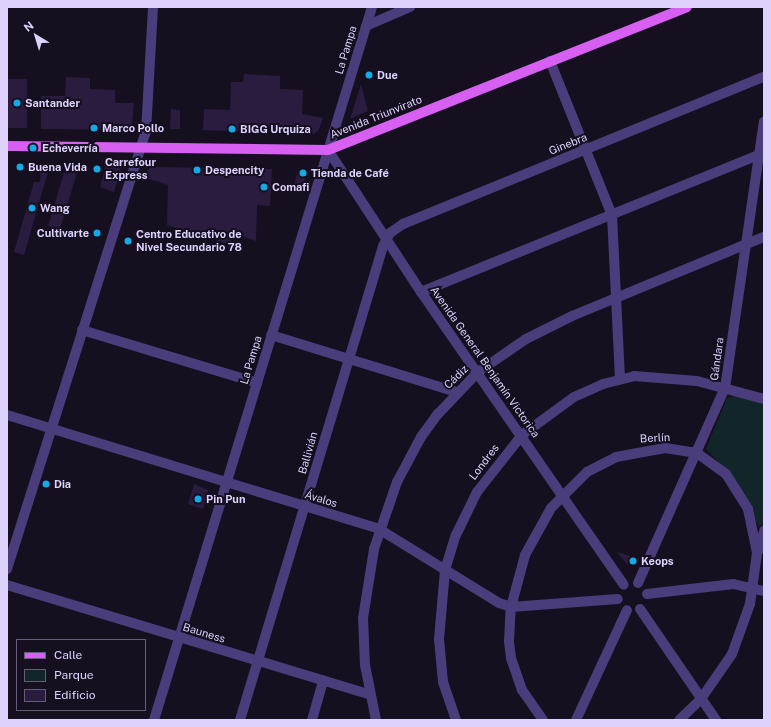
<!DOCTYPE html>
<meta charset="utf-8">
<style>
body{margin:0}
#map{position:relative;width:771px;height:727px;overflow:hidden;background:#150f20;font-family:"Public Sans",sans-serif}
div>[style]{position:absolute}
.green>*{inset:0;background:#122629}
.building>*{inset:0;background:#2a1c3f}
.minor>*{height:10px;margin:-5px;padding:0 5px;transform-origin:5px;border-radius:5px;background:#4b3d7b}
.major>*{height:10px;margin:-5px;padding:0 5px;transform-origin:5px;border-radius:5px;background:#d760f3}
.dots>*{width:11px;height:11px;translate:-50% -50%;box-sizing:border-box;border:2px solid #150f20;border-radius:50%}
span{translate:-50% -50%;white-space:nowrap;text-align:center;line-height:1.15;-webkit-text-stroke:4px #150f20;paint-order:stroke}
.street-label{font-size:11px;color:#ded1fb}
.poi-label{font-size:11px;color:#ded1fb;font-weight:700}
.left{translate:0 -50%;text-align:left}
.right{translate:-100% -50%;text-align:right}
.frame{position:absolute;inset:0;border:8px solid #ded1fb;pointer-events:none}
.legend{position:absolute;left:16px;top:639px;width:130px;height:72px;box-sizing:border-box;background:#150f20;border:1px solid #655d78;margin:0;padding:5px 7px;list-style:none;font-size:12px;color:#ded1fb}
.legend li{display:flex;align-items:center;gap:8px;height:20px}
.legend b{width:20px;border:1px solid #655d78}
.north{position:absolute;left:16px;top:16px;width:40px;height:40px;-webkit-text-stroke:3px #150f20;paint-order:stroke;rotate:322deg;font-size:11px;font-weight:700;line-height:16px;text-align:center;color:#ded1fb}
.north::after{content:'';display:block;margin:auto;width:14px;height:18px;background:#ded1fb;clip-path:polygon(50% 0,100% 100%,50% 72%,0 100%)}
</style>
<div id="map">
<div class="green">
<i style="clip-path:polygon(734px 396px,764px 403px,764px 522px,759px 527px,737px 482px,706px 449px,727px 398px)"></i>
</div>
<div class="building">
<i style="clip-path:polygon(244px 74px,280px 76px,280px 89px,303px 90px,302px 114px,323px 118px,319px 130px,314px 134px,203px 130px,204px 109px,230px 110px,231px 82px,243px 82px)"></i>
<i style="clip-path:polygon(66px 77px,90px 78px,90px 89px,115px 90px,115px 103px,134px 103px,132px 126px,128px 130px,41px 129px,41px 96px,65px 96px)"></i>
<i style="clip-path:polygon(7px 79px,27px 79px,27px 128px,7px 128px)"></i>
<i style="clip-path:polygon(361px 84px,368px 111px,350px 119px)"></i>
<i style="clip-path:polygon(171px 109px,180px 110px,180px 129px,170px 129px)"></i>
<i style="clip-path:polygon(41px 165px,50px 165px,24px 255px,14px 252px,34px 182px,40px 182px)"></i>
<i style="clip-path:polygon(66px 166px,79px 166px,60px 229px,48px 226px)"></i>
<i style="clip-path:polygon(106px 166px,118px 167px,121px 170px,114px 192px,100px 187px)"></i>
<i style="clip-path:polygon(150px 167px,272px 169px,270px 206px,257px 205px,256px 241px,232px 233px,231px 245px,167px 225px,168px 185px,143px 177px)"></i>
<i style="clip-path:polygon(298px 170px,307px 171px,303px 187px,294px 185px)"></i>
<i style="clip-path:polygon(194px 484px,208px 490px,203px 509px,188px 504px)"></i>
<i style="clip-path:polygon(617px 552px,637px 558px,633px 565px,627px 564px)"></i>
</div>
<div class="minor">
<i style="left:366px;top:26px;width:48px;rotate:-23.4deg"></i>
<i style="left:550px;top:61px;width:166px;rotate:68.1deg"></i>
<i style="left:612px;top:215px;width:163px;rotate:87.2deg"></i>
<i style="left:328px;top:150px;width:170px;rotate:56.8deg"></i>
<i style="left:421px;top:292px;width:356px;rotate:55.3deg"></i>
<i style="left:421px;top:292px;width:370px;rotate:-22.1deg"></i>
<i style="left:82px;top:330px;width:183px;rotate:16.8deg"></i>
<i style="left:271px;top:335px;width:194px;rotate:17.1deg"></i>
<i style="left:7px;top:415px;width:389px;rotate:17deg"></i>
<i style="left:379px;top:529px;width:141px;rotate:31.7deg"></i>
<i style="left:499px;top:603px;width:13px;rotate:18deg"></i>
<i style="left:511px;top:607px;width:107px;rotate:-4.3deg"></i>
<i style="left:759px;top:550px;width:20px;rotate:-75deg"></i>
<i style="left:7px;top:569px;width:459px;rotate:-72.4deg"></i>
<i style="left:146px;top:132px;width:125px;rotate:-86.8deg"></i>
<i style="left:638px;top:583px;width:214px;rotate:-66deg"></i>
<i style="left:725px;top:388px;width:269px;rotate:-81.7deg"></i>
<i style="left:7px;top:585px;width:378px;rotate:16.8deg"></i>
<i style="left:647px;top:594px;width:87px;rotate:-6.6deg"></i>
<i style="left:733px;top:584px;width:32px;rotate:13deg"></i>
<i style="left:640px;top:609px;width:135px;rotate:55.6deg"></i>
<i style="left:154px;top:720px;width:746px;rotate:-73deg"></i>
<i style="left:240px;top:720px;width:495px;rotate:-73.2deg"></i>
<i style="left:383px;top:246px;width:15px;rotate:-62deg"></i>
<i style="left:390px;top:233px;width:16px;rotate:-35deg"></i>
<i style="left:403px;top:224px;width:390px;rotate:-22.2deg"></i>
<i style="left:312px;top:720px;width:41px;rotate:-74.2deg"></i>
<i style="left:376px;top:720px;width:56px;rotate:-101.3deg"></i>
<i style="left:365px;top:665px;width:47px;rotate:-92.4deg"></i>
<i style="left:363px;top:618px;width:70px;rotate:-80.9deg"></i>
<i style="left:374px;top:549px;width:71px;rotate:-71.1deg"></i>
<i style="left:397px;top:482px;width:51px;rotate:-61.9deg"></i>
<i style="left:421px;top:437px;width:29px;rotate:-54deg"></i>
<i style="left:438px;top:414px;width:58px;rotate:-46.4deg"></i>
<i style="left:478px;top:372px;width:58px;rotate:-34.5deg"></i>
<i style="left:526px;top:339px;width:51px;rotate:-26.6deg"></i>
<i style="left:572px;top:316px;width:208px;rotate:-22.4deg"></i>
<i style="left:456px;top:720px;width:40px;rotate:-108.9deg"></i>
<i style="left:443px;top:682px;width:43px;rotate:-95.3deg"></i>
<i style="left:439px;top:639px;width:69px;rotate:-85deg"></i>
<i style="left:445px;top:570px;width:37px;rotate:-73deg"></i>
<i style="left:456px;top:535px;width:48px;rotate:-64deg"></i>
<i style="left:477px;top:492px;width:73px;rotate:-51.7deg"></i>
<i style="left:522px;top:435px;width:64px;rotate:-36.2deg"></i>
<i style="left:574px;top:397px;width:32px;rotate:-24deg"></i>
<i style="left:603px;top:384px;width:32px;rotate:-14deg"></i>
<i style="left:634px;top:376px;width:63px;rotate:4.5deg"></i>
<i style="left:697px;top:381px;width:69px;rotate:15deg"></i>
<i style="left:543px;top:720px;width:37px;rotate:-125deg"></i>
<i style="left:522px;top:690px;width:34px;rotate:-109deg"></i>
<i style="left:511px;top:658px;width:17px;rotate:-97deg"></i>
<i style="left:509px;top:641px;width:34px;rotate:-87deg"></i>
<i style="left:511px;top:607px;width:54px;rotate:-74.9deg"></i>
<i style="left:525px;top:555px;width:54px;rotate:-61deg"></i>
<i style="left:551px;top:508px;width:51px;rotate:-45deg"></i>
<i style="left:587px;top:472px;width:33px;rotate:-27deg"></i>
<i style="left:616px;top:457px;width:50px;rotate:-10.4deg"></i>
<i style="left:665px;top:448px;width:32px;rotate:9deg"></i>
<i style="left:697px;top:453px;width:36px;rotate:36deg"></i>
<i style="left:726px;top:474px;width:41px;rotate:57.8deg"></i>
<i style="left:748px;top:509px;width:45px;rotate:78.4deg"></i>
<i style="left:757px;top:553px;width:51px;rotate:97.8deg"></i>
<i style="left:750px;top:604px;width:53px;rotate:109.8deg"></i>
<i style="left:732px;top:654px;width:55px;rotate:124.6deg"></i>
<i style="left:701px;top:699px;width:30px;rotate:136deg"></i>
<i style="left:576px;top:720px;width:121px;rotate:-65.1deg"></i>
</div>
<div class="major">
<i style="left:7px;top:146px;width:321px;rotate:0.7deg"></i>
<i style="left:328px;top:150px;width:386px;rotate:-21.7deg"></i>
</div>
<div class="dots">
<i style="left:369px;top:75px;background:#12aae7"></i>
<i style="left:17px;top:103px;background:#12aae7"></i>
<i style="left:94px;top:128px;background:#12aae7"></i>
<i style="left:232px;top:129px;background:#12aae7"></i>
<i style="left:33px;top:148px;background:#12aae7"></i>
<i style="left:20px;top:167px;background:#12aae7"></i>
<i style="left:97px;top:169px;background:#12aae7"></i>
<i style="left:197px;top:170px;background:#12aae7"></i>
<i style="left:303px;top:173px;background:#12aae7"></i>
<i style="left:264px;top:187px;background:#12aae7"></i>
<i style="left:32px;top:208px;background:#12aae7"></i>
<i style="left:97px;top:233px;background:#12aae7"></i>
<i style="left:128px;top:241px;background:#12aae7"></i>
<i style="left:46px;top:484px;background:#12aae7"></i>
<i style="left:198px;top:499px;background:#12aae7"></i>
<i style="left:633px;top:561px;background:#12aae7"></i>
</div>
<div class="street-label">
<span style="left:346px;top:50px;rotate:-73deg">La Pampa</span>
<span style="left:376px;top:117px;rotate:-22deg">Avenida Triunvirato</span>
<span style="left:568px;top:144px;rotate:-22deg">Ginebra</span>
<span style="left:717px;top:359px;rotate:-82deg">Gándara</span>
<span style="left:251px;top:360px;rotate:-73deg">La Pampa</span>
<span style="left:485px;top:362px;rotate:55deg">Avenida General Benjamín Victorica</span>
<span style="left:456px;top:377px;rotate:-44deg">Cádiz</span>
<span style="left:655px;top:438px;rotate:-3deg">Berlín</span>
<span style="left:308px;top:453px;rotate:-74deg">Ballivián</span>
<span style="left:484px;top:462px;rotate:-53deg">Londres</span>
<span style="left:321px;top:499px;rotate:17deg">Ávalos</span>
<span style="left:204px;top:633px;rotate:17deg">Bauness</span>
</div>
<div class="poi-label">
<span class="left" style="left:377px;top:75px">Due</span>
<span class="left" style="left:25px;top:103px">Santander</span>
<span class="left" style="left:102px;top:128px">Marco Pollo</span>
<span class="left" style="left:240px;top:129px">BIGG Urquiza</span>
<span class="left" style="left:42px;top:148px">Echeverría</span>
<span class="left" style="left:105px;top:169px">Carrefour<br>Express</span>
<span class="left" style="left:28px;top:167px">Buena Vida</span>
<span class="left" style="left:205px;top:170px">Despencity</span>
<span class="left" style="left:311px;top:173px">Tienda de Café</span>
<span class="left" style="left:272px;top:187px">Comafi</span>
<span class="left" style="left:40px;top:208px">Wang</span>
<span class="right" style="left:89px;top:233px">Cultivarte</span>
<span class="left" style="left:136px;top:241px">Centro Educativo de<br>Nivel Secundario 78</span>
<span class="left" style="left:54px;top:484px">Dia</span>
<span class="left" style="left:206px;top:499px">Pin Pun</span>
<span class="left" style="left:641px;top:561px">Keops</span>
</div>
<div class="frame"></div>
<ul class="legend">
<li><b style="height:5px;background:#d760f3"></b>Calle</li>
<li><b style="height:11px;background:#122629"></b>Parque</li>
<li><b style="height:11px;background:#2a1c3f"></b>Edificio</li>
</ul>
<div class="north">N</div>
</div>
